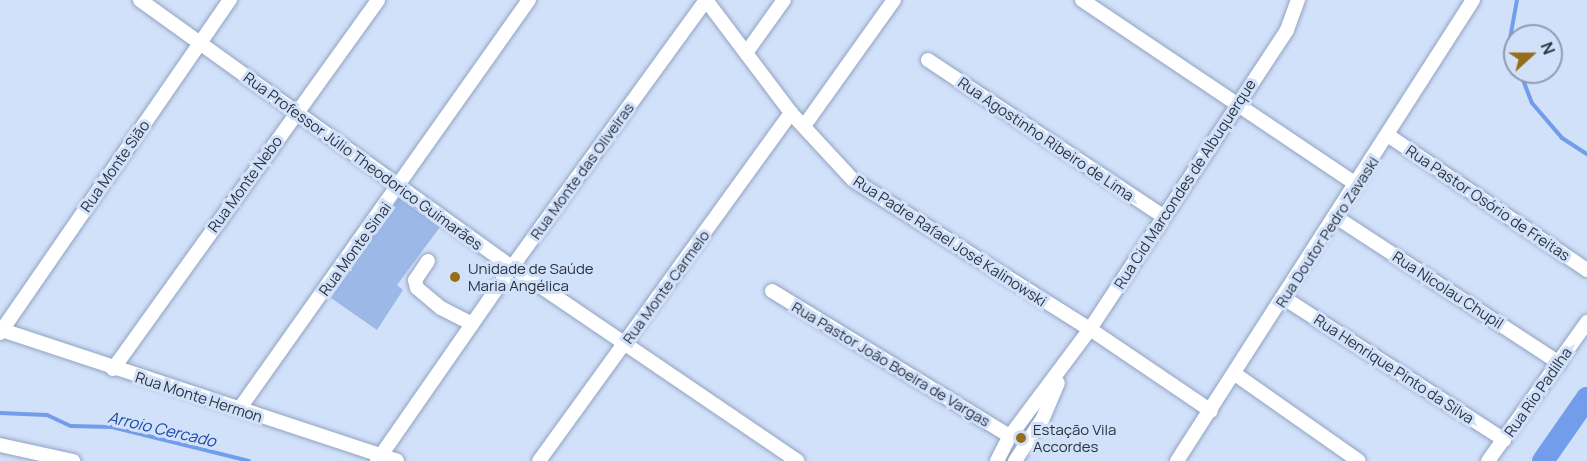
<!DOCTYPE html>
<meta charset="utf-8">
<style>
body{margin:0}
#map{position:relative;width:1587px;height:461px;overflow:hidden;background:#d2e1fa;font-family:Manrope,sans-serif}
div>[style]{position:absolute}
.green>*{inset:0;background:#9cb8e7}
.stream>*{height:4px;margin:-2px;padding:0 2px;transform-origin:2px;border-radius:2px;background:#719dea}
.river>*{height:22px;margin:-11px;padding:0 11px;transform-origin:11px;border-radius:11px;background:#719dea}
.roads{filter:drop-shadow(0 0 2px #92a3c1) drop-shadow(0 0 2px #92a3c1)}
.minor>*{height:14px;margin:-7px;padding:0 7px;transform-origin:7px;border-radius:7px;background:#fff}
.dots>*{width:16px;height:16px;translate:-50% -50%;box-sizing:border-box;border:3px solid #d2e1fa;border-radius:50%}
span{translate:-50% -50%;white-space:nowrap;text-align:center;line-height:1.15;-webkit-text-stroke:6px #d2e1fa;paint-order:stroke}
.street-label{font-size:15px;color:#2c333f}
.poi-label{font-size:15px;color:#2c333f}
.left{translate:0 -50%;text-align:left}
.water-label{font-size:16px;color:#1b4ba4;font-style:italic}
.north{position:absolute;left:1503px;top:24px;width:60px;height:60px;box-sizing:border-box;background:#d2e1fa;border:2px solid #909baf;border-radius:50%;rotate:69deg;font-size:16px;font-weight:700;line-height:24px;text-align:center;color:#2c333f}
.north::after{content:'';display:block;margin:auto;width:21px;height:27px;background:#966e19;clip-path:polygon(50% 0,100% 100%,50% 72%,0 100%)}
</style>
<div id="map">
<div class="green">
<i style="clip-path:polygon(399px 198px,440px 227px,397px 285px,403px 290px,377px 330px,331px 298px)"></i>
</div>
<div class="stream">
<i style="left:1515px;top:60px;width:17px;rotate:-111deg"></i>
<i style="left:1509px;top:44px;width:45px;rotate:-79.7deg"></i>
<i style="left:1520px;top:72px;width:33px;rotate:69deg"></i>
<i style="left:1532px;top:103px;width:46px;rotate:49.4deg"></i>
<i style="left:1562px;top:138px;width:30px;rotate:33deg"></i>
<i style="left:0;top:413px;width:47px;rotate:2.4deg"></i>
<i style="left:47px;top:415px;width:26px;rotate:25deg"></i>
<i style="left:71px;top:426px;width:41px;rotate:1.4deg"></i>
<i style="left:112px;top:427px;width:141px;rotate:13.9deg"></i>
</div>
<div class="river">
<i style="left:1543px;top:461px;width:77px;rotate:-55.1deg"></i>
</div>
<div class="roads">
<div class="minor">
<i style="left:140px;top:0;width:458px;rotate:35.7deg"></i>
<i style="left:512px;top:267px;width:345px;rotate:34.2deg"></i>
<i style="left:706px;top:0;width:141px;rotate:53deg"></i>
<i style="left:791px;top:113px;width:91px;rotate:47.2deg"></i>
<i style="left:853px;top:180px;width:280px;rotate:32.2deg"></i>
<i style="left:1090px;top:329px;width:146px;rotate:34.1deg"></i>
<i style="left:1082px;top:0;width:331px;rotate:33.9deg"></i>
<i style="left:746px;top:53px;width:65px;rotate:-54.4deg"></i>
<i style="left:928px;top:60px;width:283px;rotate:33.6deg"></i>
<i style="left:804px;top:126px;width:155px;rotate:-54.5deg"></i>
<i style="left:1389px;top:136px;width:239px;rotate:34.1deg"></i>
<i style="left:1336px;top:217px;width:267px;rotate:33.2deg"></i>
<i style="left:428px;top:261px;width:23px;rotate:124deg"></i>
<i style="left:415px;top:280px;width:8px;rotate:76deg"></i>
<i style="left:417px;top:288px;width:31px;rotate:40deg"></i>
<i style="left:441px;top:308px;width:35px;rotate:27deg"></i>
<i style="left:772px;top:291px;width:279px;rotate:31.4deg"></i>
<i style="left:1284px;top:298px;width:262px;rotate:32.8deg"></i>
<i style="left:2px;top:330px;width:416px;rotate:18.3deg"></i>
<i style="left:0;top:333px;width:405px;rotate:-55.4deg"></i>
<i style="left:113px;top:369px;width:454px;rotate:-54.3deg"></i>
<i style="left:1235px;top:374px;width:151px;rotate:35.1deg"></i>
<i style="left:240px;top:408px;width:500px;rotate:-54.7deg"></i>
<i style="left:0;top:445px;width:75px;rotate:12.4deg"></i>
<i style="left:377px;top:461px;width:236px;rotate:-55.2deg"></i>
<i style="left:512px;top:267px;width:330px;rotate:-54deg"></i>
<i style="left:539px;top:461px;width:430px;rotate:-54.1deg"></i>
<i style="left:997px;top:461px;width:28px;rotate:-63deg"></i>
<i style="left:1010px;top:436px;width:134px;rotate:-53.2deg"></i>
<i style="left:1090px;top:329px;width:358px;rotate:-56.6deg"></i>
<i style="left:1287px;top:30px;width:32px;rotate:-70deg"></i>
<i style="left:1015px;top:461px;width:51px;rotate:-56.9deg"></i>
<i style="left:1043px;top:418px;width:38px;rotate:-67deg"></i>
<i style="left:1177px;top:461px;width:548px;rotate:-57.3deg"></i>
<i style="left:1488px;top:461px;width:171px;rotate:-54.5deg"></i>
</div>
</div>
<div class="dots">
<i style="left:455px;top:277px;background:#966e19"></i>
<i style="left:1021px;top:438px;background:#966e19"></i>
</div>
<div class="street-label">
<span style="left:1046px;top:139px;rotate:34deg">Rua Agostinho Ribeiro de Lima</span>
<span style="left:363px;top:161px;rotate:36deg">Rua Professor Júlio Theodorico Guimarães</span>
<span style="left:115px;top:166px;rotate:-55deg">Rua Monte Sião</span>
<span style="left:582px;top:171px;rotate:-54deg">Rua Monte das Oliveiras</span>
<span style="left:245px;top:184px;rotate:-54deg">Rua Monte Nebo</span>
<span style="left:1185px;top:184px;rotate:-57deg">Rua Cid Marcondes de Albuquerque</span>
<span style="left:1488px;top:203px;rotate:34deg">Rua Pastor Osório de Freitas</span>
<span style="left:1327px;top:232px;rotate:-57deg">Rua Doutor Pedro Zavaski</span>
<span style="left:950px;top:241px;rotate:33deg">Rua Padre Rafael José Kalinowski</span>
<span style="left:355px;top:249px;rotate:-54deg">Rua Monte Sinai</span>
<span style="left:666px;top:287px;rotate:-54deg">Rua Monte Carmelo</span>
<span style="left:1448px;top:290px;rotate:33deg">Rua Nicolau Chupil</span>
<span style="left:891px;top:364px;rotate:31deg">Rua Pastor João Boeira de Vargas</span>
<span style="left:1394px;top:369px;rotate:33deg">Rua Henrique Pinto da Silva</span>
<span style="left:1538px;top:392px;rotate:-55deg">Rua Rio Padilha</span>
<span style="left:199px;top:397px;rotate:18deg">Rua Monte Hermon</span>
</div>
<div class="poi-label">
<span class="left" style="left:468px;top:277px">Unidade de Saúde<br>Maria Angélica</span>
<span class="left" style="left:1033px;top:438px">Estação Vila<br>Accordes</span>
</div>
<div class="water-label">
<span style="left:162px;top:429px;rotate:13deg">Arroio Cercado</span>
</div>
<div class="north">N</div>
</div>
